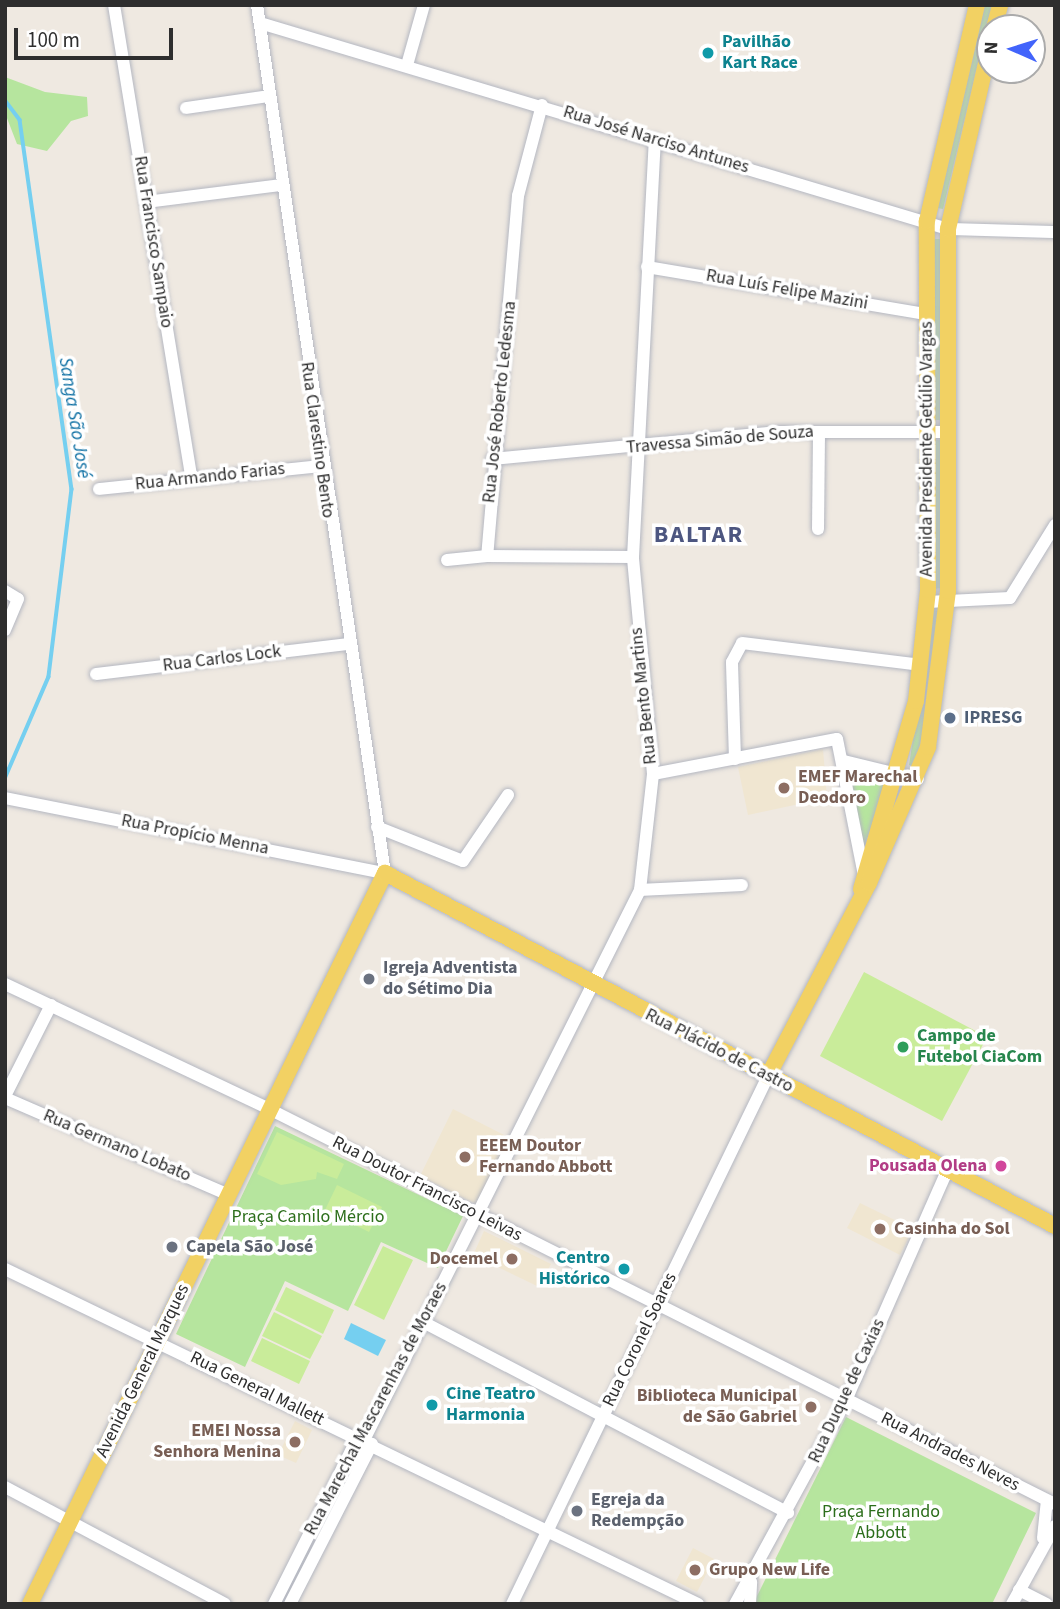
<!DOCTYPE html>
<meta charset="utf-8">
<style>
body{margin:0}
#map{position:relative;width:1060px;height:1609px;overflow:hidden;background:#efe9e1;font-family:"Source Sans 3",sans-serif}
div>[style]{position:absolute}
.education>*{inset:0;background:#f0e6d1}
.green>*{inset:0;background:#b6e59e}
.pitch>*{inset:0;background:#c9ec9a}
.water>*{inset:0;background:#75cff0}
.stream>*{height:3.5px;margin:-1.75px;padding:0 1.75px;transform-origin:1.75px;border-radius:1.75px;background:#75cff0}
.roads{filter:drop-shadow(0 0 2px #b4b7c1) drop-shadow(0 0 2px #b4b7c1)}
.minor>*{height:12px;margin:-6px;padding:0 6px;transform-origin:6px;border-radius:6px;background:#fff}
.major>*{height:16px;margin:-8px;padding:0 8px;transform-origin:8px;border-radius:8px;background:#f2d163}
.dots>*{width:19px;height:19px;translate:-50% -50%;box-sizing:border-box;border:4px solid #fff;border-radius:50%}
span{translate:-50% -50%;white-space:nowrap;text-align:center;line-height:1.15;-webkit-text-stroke:7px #fff;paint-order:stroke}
.culture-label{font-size:18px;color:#0d838f;font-weight:700}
.left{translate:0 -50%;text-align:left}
.right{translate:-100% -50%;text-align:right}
.street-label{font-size:18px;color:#2e2e2e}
.service-label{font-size:18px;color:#4e5e75;font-weight:700}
.education-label{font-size:18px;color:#785e54;font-weight:700}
.worship-label{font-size:18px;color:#5b616d;font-weight:700}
.leisure-label{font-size:18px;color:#27864d;font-weight:700}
.hotel-label{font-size:18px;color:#b23c85;font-weight:700}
.park-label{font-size:18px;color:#2c6e1b}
.water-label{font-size:19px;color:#0d6fa3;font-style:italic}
.district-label{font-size:24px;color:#4d5680;font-weight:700;letter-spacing:2px}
.frame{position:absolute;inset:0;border:7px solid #2e2e2e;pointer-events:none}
.north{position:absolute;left:976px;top:14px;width:70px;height:70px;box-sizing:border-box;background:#fff;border:2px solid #ababab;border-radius:50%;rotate:273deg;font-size:19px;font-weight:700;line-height:28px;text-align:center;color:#2e2e2e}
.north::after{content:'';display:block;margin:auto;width:24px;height:32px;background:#4264fb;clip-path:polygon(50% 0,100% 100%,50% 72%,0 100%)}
.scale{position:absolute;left:14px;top:28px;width:159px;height:32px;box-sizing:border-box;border:4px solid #2e2e2e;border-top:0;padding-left:9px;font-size:21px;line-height:24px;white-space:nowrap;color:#2e2e2e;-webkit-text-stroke:5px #fff;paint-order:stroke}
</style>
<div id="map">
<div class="education">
<i style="clip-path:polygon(823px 749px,827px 798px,748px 815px,738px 767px)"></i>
<i style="clip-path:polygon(453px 1109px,510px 1138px,478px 1205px,420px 1176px)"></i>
<i style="clip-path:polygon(860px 1203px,913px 1229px,900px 1255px,847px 1228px)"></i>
<i style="clip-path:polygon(484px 1231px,551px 1264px,539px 1287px,473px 1255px)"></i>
<i style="clip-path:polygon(295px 1421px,312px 1430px,296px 1463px,278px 1455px)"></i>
<i style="clip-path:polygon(693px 1548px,714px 1559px,697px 1592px,676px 1581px)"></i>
</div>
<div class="green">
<i style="clip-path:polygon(985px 5px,992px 5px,943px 209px,937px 208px)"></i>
<i style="clip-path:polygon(5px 77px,45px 92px,87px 97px,88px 116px,71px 121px,47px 151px,17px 144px,5px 113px)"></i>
<i style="clip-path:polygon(933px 239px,940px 239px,940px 420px,933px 420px)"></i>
<i style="clip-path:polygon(934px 440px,941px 440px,941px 588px,934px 589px)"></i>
<i style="clip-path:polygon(933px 610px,939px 611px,930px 700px,915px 766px,909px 765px)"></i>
<i style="clip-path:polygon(851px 770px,889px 777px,861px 856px)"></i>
<i style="clip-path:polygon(275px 1126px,463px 1216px,438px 1268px,381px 1242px,348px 1311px,285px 1281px,245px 1367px,176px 1334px)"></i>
<i style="clip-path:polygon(846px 1417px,1036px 1513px,992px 1604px,753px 1604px)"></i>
</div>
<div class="pitch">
<i style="clip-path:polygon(864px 972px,987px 1037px,942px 1121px,820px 1056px)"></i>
<i style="clip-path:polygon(277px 1132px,344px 1164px,337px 1179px,317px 1172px,316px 1179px,281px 1185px,257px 1174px)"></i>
<i style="clip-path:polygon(337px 1185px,382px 1207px,369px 1232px,325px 1210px)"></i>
<i style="clip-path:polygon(383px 1246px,413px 1260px,384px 1320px,354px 1305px)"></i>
<i style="clip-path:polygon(286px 1287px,334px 1310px,323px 1334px,275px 1310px)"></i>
<i style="clip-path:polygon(274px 1312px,322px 1336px,310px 1359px,262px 1336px)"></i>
<i style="clip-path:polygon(262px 1338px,310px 1361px,299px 1384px,251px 1361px)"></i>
</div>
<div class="water">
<i style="clip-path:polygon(351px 1323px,386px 1340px,378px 1356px,344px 1339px)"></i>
</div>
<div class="stream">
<i style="left:5px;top:100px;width:25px;rotate:53deg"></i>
<i style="left:20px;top:120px;width:373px;rotate:82deg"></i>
<i style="left:72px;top:489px;width:189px;rotate:97deg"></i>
<i style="left:49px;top:677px;width:111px;rotate:113.3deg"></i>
</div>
<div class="roads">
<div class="minor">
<i style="left:114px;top:5px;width:480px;rotate:80.7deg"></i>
<i style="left:260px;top:23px;width:718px;rotate:16.67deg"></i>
<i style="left:948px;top:229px;width:107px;rotate:1.6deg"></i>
<i style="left:407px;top:65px;width:62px;rotate:-74.2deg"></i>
<i style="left:542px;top:105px;width:94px;rotate:104.8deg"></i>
<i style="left:518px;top:196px;width:361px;rotate:94.9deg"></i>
<i style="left:487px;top:556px;width:146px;rotate:0.4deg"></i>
<i style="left:186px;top:108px;width:84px;rotate:-8.2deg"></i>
<i style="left:146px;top:202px;width:135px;rotate:-7.2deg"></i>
<i style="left:647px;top:267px;width:283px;rotate:9.6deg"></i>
<i style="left:492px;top:459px;width:288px;rotate:-5.4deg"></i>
<i style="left:779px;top:432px;width:168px"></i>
<i style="left:99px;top:489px;width:222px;rotate:-5.9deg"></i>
<i style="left:818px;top:529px;width:97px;rotate:-89.4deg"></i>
<i style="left:447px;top:560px;width:40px;rotate:-5.7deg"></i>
<i style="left:5px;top:591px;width:15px;rotate:32deg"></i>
<i style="left:18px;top:599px;width:34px;rotate:113deg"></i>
<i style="left:927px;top:602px;width:83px;rotate:-2.8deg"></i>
<i style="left:1010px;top:598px;width:86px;rotate:-58.3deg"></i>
<i style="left:96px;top:674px;width:253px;rotate:-6.8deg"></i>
<i style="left:735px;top:759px;width:97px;rotate:-91.8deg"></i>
<i style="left:732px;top:662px;width:21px;rotate:-62deg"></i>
<i style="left:742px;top:643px;width:179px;rotate:7deg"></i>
<i style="left:844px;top:761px;width:76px;rotate:13.7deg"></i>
<i style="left:653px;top:774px;width:187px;rotate:-10.8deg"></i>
<i style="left:837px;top:739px;width:144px;rotate:78.8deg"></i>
<i style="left:5px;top:798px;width:387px;rotate:11.2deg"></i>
<i style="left:385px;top:873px;width:877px;rotate:-98.39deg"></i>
<i style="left:377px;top:827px;width:92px;rotate:21.6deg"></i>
<i style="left:463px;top:861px;width:80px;rotate:-55.7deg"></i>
<i style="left:640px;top:890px;width:102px;rotate:-2.8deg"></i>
<i style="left:5px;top:984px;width:294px;rotate:25.3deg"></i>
<i style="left:271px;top:1110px;width:877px;rotate:26.68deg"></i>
<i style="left:5px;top:1096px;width:102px;rotate:-63.2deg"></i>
<i style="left:5px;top:1098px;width:244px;rotate:23.4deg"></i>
<i style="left:5px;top:1269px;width:770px;rotate:25.8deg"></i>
<i style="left:423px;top:1322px;width:412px;rotate:27.6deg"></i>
<i style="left:364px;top:1440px;width:615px;rotate:-63.35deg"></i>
<i style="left:640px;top:890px;width:117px;rotate:-83.6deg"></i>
<i style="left:653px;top:774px;width:218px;rotate:-95.3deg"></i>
<i style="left:633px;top:557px;width:418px;rotate:-87deg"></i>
<i style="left:5px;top:1487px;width:249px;rotate:28deg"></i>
<i style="left:1043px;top:1538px;width:37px;rotate:-84deg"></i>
<i style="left:1019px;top:1590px;width:31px;rotate:27deg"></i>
<i style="left:274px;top:1604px;width:187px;rotate:-63.3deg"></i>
<i style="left:290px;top:1604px;width:180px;rotate:-62.9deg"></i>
<i style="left:512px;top:1604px;width:587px;rotate:-64.13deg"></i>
<i style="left:735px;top:1604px;width:232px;rotate:-61.4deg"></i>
<i style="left:846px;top:1400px;width:250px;rotate:-66.2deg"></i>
<i style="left:750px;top:1604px;width:22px;rotate:-87deg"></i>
<i style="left:1012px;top:1604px;width:89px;rotate:-61.1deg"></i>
</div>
<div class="major">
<i style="left:994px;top:28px;width:24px;rotate:-75deg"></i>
<i style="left:861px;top:889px;width:196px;rotate:-73.7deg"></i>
<i style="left:916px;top:701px;width:112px;rotate:-83.8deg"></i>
<i style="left:928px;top:590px;width:369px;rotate:-90.2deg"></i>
<i style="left:927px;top:221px;width:222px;rotate:-77deg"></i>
<i style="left:768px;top:1076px;width:218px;rotate:-62.4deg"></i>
<i style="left:869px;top:883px;width:148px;rotate:-66.5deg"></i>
<i style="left:928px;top:747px;width:157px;rotate:-82.7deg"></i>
<i style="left:948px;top:591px;width:362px;rotate:-90deg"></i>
<i style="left:948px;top:229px;width:189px;rotate:-77.1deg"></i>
<i style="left:30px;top:1604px;width:813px;rotate:-64.1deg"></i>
<i style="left:385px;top:873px;width:757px;rotate:27.78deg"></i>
</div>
</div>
<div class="dots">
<i style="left:708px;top:53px;background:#0f9aa8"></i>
<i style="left:950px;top:718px;background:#5c6f8a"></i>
<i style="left:784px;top:788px;background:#8d6e63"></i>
<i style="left:369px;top:979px;background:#6b7280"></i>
<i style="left:903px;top:1047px;background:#2e9e5b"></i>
<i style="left:465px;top:1157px;background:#8d6e63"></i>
<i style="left:1001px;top:1166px;background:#d1479c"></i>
<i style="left:880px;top:1229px;background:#8d6e63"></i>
<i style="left:172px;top:1247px;background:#6b7280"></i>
<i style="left:512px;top:1259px;background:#8d6e63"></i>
<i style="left:624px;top:1269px;background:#0f9aa8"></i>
<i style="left:432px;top:1405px;background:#0f9aa8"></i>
<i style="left:811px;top:1407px;background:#8d6e63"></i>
<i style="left:295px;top:1442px;background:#8d6e63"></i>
<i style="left:577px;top:1511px;background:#6b7280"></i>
<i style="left:695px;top:1570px;background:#8d6e63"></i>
</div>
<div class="culture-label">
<span class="left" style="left:722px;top:53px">Pavilhão<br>Kart Race</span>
<span class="right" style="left:610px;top:1269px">Centro<br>Histórico</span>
<span class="left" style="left:446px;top:1405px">Cine Teatro<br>Harmonia</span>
</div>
<div class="street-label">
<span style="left:656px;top:140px;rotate:17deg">Rua José Narciso Antunes</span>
<span style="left:153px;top:242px;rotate:81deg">Rua Francisco Sampaio</span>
<span style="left:787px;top:290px;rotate:10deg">Rua Luís Felipe Mazini</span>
<span style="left:500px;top:402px;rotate:-84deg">Rua José Roberto Ledesma</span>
<span style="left:317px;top:440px;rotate:82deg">Rua Clarestino Bento</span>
<span style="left:720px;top:440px;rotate:-5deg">Travessa Simão de Souza</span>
<span style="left:927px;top:449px;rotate:-90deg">Avenida Presidente Getúlio Vargas</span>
<span style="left:210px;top:477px;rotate:-6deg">Rua Armando Farias</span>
<span style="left:222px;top:659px;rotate:-7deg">Rua Carlos Lock</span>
<span style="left:644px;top:696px;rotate:-96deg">Rua Bento Martins</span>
<span style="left:195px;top:835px;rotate:11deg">Rua Propício Menna</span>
<span style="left:719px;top:1051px;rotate:27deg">Rua Plácido de Castro</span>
<span style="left:117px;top:1146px;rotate:23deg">Rua Germano Lobato</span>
<span style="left:427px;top:1189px;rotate:27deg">Rua Doutor Francisco Leivas</span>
<span style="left:640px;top:1340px;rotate:-64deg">Rua Coronel Soares</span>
<span style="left:143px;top:1371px;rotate:-64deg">Avenida General Marques</span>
<span style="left:257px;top:1389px;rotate:26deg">Rua General Mallett</span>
<span style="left:847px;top:1391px;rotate:-65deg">Rua Duque de Caxias</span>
<span style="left:376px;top:1409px;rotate:-62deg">Rua Marechal Mascarenhas de Moraes</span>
<span style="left:950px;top:1452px;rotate:27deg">Rua Andrades Neves</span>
</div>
<div class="service-label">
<span class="left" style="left:964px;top:718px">IPRESG</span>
</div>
<div class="education-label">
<span class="left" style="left:798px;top:788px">EMEF Marechal<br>Deodoro</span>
<span class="left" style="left:479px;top:1157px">EEEM Doutor<br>Fernando Abbott</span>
<span class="left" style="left:894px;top:1229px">Casinha do Sol</span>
<span class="right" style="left:498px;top:1259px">Docemel</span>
<span class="right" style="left:797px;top:1407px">Biblioteca Municipal<br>de São Gabriel</span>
<span class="right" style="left:281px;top:1442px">EMEI Nossa<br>Senhora Menina</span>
<span class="left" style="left:709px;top:1570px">Grupo New Life</span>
</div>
<div class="worship-label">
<span class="left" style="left:383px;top:979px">Igreja Adventista<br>do Sétimo Dia</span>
<span class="left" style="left:186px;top:1247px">Capela São José</span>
<span class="left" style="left:591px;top:1511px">Egreja da<br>Redempção</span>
</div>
<div class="leisure-label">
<span class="left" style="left:917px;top:1047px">Campo de<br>Futebol CiaCom</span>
</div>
<div class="hotel-label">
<span class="right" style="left:987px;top:1166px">Pousada Olena</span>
</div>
<div class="park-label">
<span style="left:308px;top:1217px">Praça Camilo Mércio</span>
<span style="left:881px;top:1523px">Praça Fernando<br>Abbott</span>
</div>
<div class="water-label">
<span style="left:74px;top:418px;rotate:81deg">Sanga São José</span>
</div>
<div class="district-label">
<span style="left:699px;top:535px">BALTAR</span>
</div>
<div class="frame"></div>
<div class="north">N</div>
<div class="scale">100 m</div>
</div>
